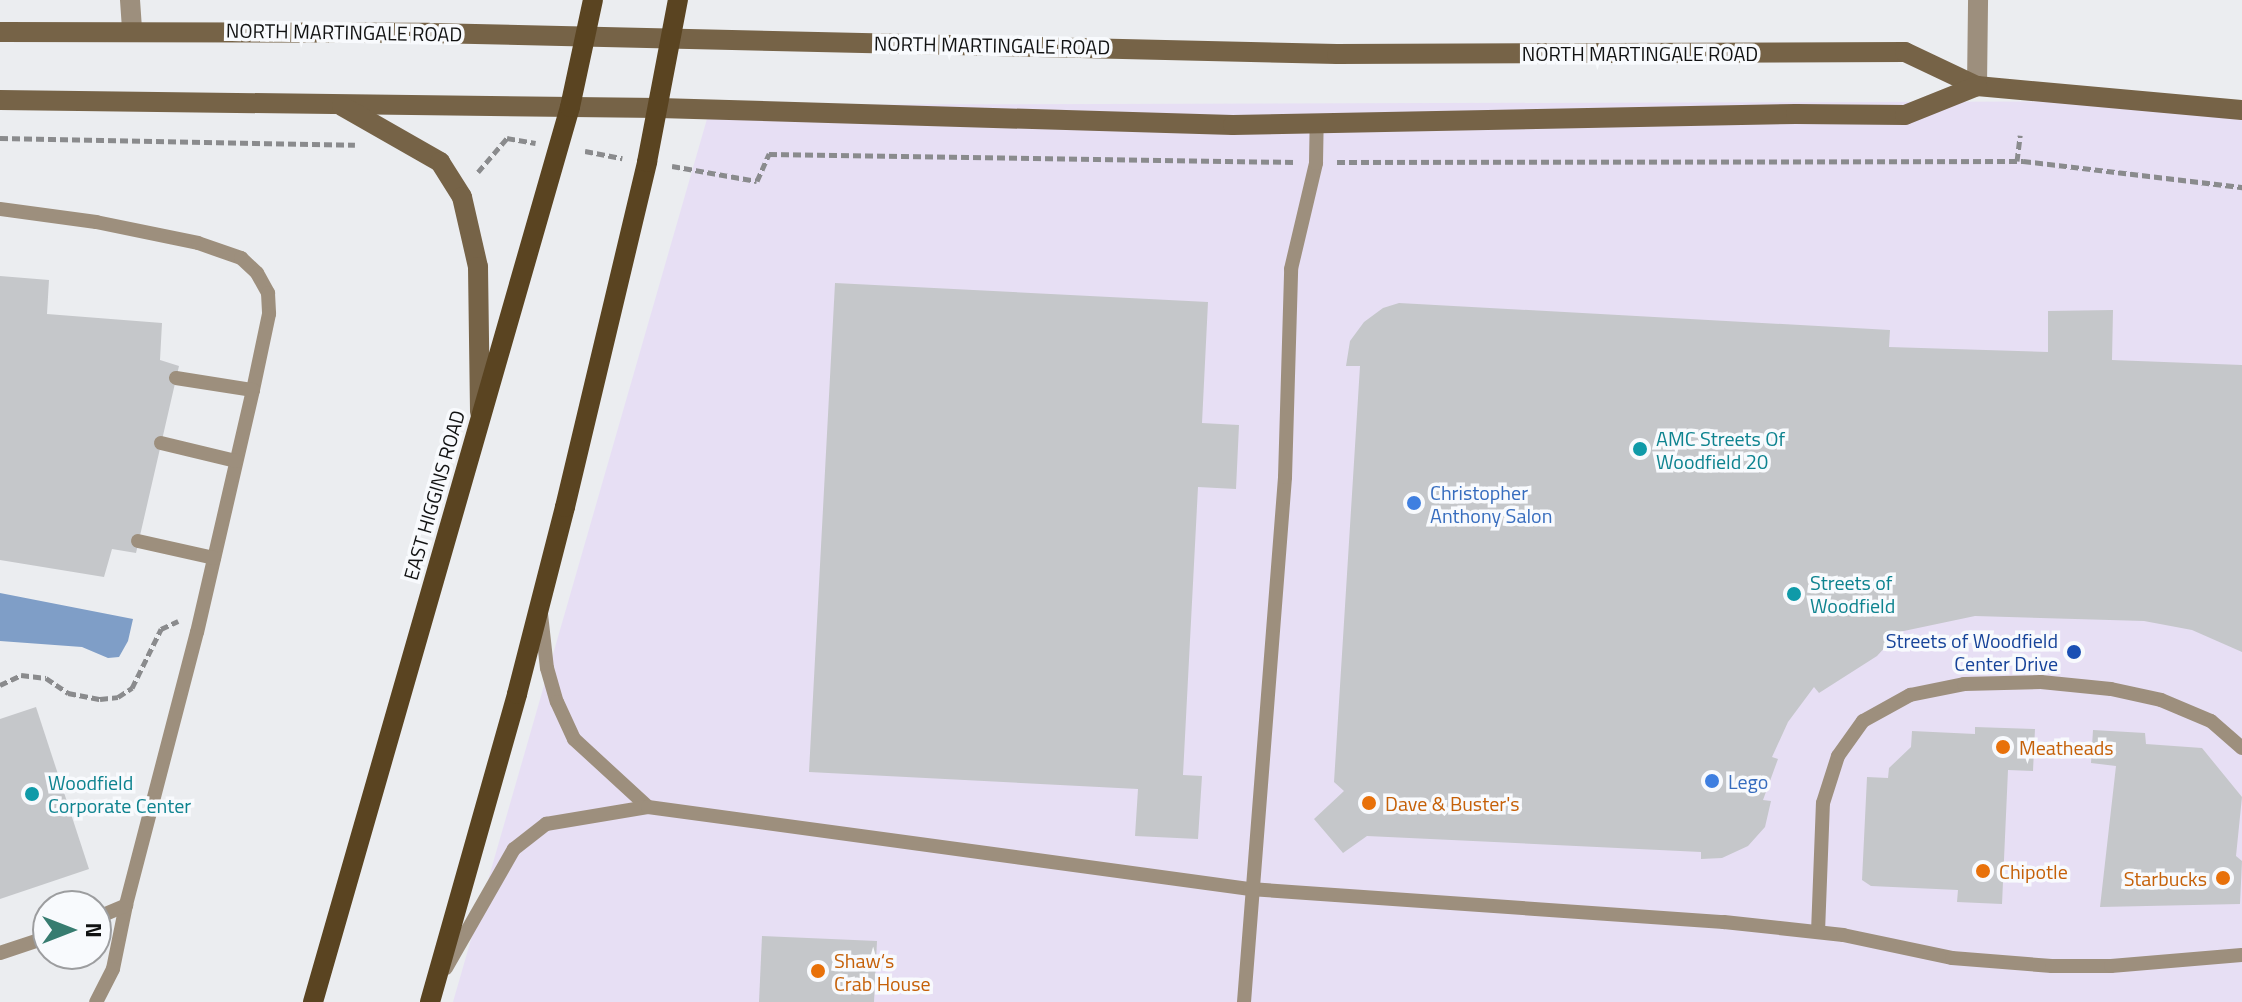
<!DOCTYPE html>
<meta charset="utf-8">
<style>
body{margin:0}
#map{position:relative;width:2242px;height:1002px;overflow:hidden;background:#ebedf0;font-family:"Titillium Web",sans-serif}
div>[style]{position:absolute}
.commercial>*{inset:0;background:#e7dff4}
.water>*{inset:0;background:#7f9ec7}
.building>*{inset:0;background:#c5c7ca}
.path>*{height:5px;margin-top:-2.5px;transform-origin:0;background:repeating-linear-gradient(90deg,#8a8b8d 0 8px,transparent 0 12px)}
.lane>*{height:14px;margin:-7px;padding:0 7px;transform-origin:7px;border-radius:7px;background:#9d8f7d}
.street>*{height:20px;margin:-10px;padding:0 10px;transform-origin:10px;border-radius:10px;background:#9d8f7d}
.secondary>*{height:20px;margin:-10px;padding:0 10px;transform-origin:10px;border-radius:10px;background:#766347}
.primary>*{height:20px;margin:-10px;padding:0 10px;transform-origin:10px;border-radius:10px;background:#5a4421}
.dots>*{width:22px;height:22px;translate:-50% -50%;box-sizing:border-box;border:4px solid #f8fafd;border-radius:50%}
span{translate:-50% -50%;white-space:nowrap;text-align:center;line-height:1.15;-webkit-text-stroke:7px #f8fafd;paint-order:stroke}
.street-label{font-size:20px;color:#111212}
.culture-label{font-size:20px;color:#0d838f}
.left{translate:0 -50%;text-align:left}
.shop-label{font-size:20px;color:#366cbe}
.transit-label{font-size:20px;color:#164399}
.right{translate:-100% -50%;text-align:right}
.food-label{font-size:20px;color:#c56008}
.north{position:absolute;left:32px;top:890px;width:80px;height:80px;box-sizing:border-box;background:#f8fafd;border:2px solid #9c9d9f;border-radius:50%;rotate:90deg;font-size:22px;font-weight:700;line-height:32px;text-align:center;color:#111212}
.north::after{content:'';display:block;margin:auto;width:28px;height:36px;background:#377c70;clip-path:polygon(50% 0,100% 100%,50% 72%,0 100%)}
</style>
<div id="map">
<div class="commercial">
<i style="clip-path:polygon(2242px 101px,2242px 1002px,453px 1002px,711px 105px)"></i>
</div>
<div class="water">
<i style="clip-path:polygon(0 593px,133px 619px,128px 641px,119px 657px,108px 658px,82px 647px,0 641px)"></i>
</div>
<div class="building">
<i style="clip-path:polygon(0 276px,49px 280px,47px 314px,162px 323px,160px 360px,179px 366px,136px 553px,112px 549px,104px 577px,0 560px)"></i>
<i style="clip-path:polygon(835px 283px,1208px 302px,1202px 423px,1239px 425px,1236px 489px,1198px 487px,1183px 775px,1202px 776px,1198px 839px,1135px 836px,1138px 789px,809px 772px)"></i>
<i style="clip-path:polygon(1399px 303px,1890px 330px,1889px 347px,2048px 352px,2048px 311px,2113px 310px,2112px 360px,2242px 365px,2242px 652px,2192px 630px,2144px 621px,1975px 616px,1899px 632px,1877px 656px,1819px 693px,1814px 687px,1788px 722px,1772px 757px,1778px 759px,1763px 800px,1771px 801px,1765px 827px,1748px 846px,1722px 858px,1701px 859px,1701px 852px,1367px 836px,1343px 853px,1314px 819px,1344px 791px,1334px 782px,1360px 366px,1346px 366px,1350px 341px,1364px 322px,1383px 308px)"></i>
<i style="clip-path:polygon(36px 707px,89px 869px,0 899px,0 719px)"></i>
<i style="clip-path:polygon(1975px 727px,2035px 729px,2033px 771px,2008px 770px,2002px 904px,1957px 902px,1958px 890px,1871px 886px,1862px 880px,1867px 777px,1888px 778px,1889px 768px,1911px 747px,1912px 731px,1975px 734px)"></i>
<i style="clip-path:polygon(2093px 730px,2145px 733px,2146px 744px,2202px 748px,2242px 797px,2236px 856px,2242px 861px,2240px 904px,2100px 907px,2116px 766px,2091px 763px)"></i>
<i style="clip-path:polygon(762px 936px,877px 941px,874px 1002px,759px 1002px)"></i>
</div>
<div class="path">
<i style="left:0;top:138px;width:355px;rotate:1.1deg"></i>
<i style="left:585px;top:151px;width:38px;rotate:11deg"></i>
<i style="left:2017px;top:161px;width:26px;rotate:-83deg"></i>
<i style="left:1337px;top:162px;width:686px;rotate:-0.08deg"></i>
<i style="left:2023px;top:161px;width:221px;rotate:6.8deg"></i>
<i style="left:672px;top:166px;width:86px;rotate:10deg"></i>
<i style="left:757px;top:181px;width:30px;rotate:-66deg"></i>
<i style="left:769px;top:154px;width:526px;rotate:0.87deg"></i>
<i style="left:478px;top:172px;width:45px;rotate:-49.5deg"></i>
<i style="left:507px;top:138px;width:29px;rotate:10deg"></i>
<i style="left:0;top:685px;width:23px;rotate:-25deg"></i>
<i style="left:21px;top:675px;width:25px;rotate:7deg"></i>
<i style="left:46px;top:678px;width:27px;rotate:34deg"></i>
<i style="left:68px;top:693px;width:33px;rotate:11deg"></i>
<i style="left:100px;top:699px;width:18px;rotate:-6deg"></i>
<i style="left:118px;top:697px;width:17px;rotate:-33deg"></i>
<i style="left:132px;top:688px;width:66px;rotate:-63.8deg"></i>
<i style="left:161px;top:629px;width:19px;rotate:-25deg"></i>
</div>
<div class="lane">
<i style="left:0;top:209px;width:97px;rotate:7.7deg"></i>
<i style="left:96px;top:222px;width:104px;rotate:11.6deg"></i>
<i style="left:198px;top:243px;width:46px;rotate:19.2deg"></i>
<i style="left:241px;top:258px;width:22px;rotate:43deg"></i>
<i style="left:257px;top:273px;width:23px;rotate:61deg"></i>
<i style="left:268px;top:293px;width:21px;rotate:87deg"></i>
<i style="left:269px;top:314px;width:78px;rotate:101.9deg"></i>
<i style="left:253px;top:390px;width:248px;rotate:103deg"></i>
<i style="left:197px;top:632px;width:282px;rotate:104.6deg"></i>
<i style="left:126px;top:905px;width:65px;rotate:101.5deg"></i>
<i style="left:113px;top:969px;width:37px;rotate:117deg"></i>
<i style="left:176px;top:378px;width:78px;rotate:8.9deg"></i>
<i style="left:161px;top:443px;width:77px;rotate:13.5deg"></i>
<i style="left:138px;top:541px;width:78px;rotate:12.6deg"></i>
<i style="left:541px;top:614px;width:54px;rotate:83.7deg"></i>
<i style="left:547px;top:668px;width:35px;rotate:74deg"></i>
<i style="left:557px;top:702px;width:41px;rotate:65.3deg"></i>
<i style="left:574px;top:739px;width:100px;rotate:42.6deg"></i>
<i style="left:96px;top:918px;width:33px;rotate:-23deg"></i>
<i style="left:1818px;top:932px;width:129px;rotate:-87.8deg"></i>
<i style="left:1823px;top:803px;width:49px;rotate:-72.3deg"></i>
<i style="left:1838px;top:756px;width:43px;rotate:-54.5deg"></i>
<i style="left:1863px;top:721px;width:54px;rotate:-29deg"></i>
<i style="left:1910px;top:695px;width:55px;rotate:-11.5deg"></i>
<i style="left:1964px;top:684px;width:77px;rotate:-1.5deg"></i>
<i style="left:2041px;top:682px;width:70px;rotate:5.7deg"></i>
<i style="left:2111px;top:689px;width:51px;rotate:12.4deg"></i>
<i style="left:2161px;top:700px;width:54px;rotate:22.8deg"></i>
<i style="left:2211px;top:721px;width:41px;rotate:41.1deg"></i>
<i style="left:0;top:953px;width:51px;rotate:-18.4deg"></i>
<i style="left:446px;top:968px;width:137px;rotate:-60.3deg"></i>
<i style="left:514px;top:849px;width:41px;rotate:-38deg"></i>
<i style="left:546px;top:824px;width:103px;rotate:-9.5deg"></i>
<i style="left:648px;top:807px;width:608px;rotate:7.76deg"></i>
<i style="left:1250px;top:889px;width:475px;rotate:4deg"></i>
<i style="left:1724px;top:922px;width:120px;rotate:6.2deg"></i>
<i style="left:1843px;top:935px;width:111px;rotate:11.9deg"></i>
<i style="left:1952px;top:958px;width:100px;rotate:4.6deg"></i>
<i style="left:2052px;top:966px;width:59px"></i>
<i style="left:2111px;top:966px;width:131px;rotate:-4.8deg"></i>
<i style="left:1244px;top:1002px;width:527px;rotate:-85.53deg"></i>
<i style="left:1285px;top:477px;width:208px;rotate:-88.3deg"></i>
<i style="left:1291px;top:269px;width:109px;rotate:-76.7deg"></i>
<i style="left:1316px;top:163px;width:39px;rotate:-89deg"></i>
</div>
<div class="street">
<i style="left:130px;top:0;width:30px;rotate:86deg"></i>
<i style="left:1977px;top:86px;width:86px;rotate:-89.3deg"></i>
</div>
<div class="secondary">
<i style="left:0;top:32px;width:429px;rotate:0.1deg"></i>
<i style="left:429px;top:33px;width:908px;rotate:1.32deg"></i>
<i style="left:1337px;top:54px;width:568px;rotate:-0.2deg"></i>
<i style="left:1905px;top:52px;width:80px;rotate:25.3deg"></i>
<i style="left:1977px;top:86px;width:266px;rotate:5.2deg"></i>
<i style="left:0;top:100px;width:659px;rotate:0.7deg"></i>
<i style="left:659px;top:108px;width:574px;rotate:1.7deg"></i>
<i style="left:1233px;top:125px;width:563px;rotate:-1.12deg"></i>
<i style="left:1796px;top:114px;width:109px;rotate:0.5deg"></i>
<i style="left:1905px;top:115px;width:78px;rotate:-21.9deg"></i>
<i style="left:342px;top:106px;width:113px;rotate:29.7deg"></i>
<i style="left:440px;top:162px;width:41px;rotate:57.8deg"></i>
<i style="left:462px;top:197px;width:72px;rotate:77.1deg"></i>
<i style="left:478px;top:267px;width:145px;rotate:89.2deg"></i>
</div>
<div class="primary">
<i style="left:313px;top:1002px;width:931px;rotate:-73.98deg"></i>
<i style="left:570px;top:107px;width:109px;rotate:-77.9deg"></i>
<i style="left:430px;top:1002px;width:320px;rotate:-74.2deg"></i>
<i style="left:517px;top:694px;width:193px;rotate:-75.6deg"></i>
<i style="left:565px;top:507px;width:355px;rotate:-76.6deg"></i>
<i style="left:647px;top:162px;width:165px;rotate:-79.2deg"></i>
</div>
<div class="dots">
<i style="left:1640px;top:449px;background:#0f9aa8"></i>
<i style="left:1414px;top:503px;background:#3f7fe0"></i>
<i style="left:1794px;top:594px;background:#0f9aa8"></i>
<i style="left:2074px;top:652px;background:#1a4fb4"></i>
<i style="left:2003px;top:747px;background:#e8710a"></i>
<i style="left:1712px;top:781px;background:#3f7fe0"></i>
<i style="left:32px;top:794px;background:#0f9aa8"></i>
<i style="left:1369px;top:803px;background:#e8710a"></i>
<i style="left:1983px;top:871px;background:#e8710a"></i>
<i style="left:2223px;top:878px;background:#e8710a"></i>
<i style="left:818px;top:971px;background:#e8710a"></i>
</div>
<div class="street-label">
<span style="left:344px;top:32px;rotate:1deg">NORTH MARTINGALE ROAD</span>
<span style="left:992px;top:45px;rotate:1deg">NORTH MARTINGALE ROAD</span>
<span style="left:1640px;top:53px">NORTH MARTINGALE ROAD</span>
<span style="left:434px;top:495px;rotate:-74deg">EAST HIGGINS ROAD</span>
</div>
<div class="culture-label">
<span class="left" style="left:1656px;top:450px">AMC Streets Of<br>Woodfield 20</span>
<span class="left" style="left:1810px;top:594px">Streets of<br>Woodfield</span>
<span class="left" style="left:48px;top:794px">Woodfield<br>Corporate Center</span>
</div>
<div class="shop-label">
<span class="left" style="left:1430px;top:504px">Christopher<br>Anthony Salon</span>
<span class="left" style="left:1728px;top:781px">Lego</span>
</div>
<div class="transit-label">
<span class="right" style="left:2058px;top:652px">Streets of Woodfield<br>Center Drive</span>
</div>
<div class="food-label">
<span class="left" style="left:2019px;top:747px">Meatheads</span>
<span class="left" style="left:1385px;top:803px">Dave &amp; Buster's</span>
<span class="left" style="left:1999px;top:871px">Chipotle</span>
<span class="right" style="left:2207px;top:878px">Starbucks</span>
<span class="left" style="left:834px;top:972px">Shaw‘s<br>Crab House</span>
</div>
<div class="north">N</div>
</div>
